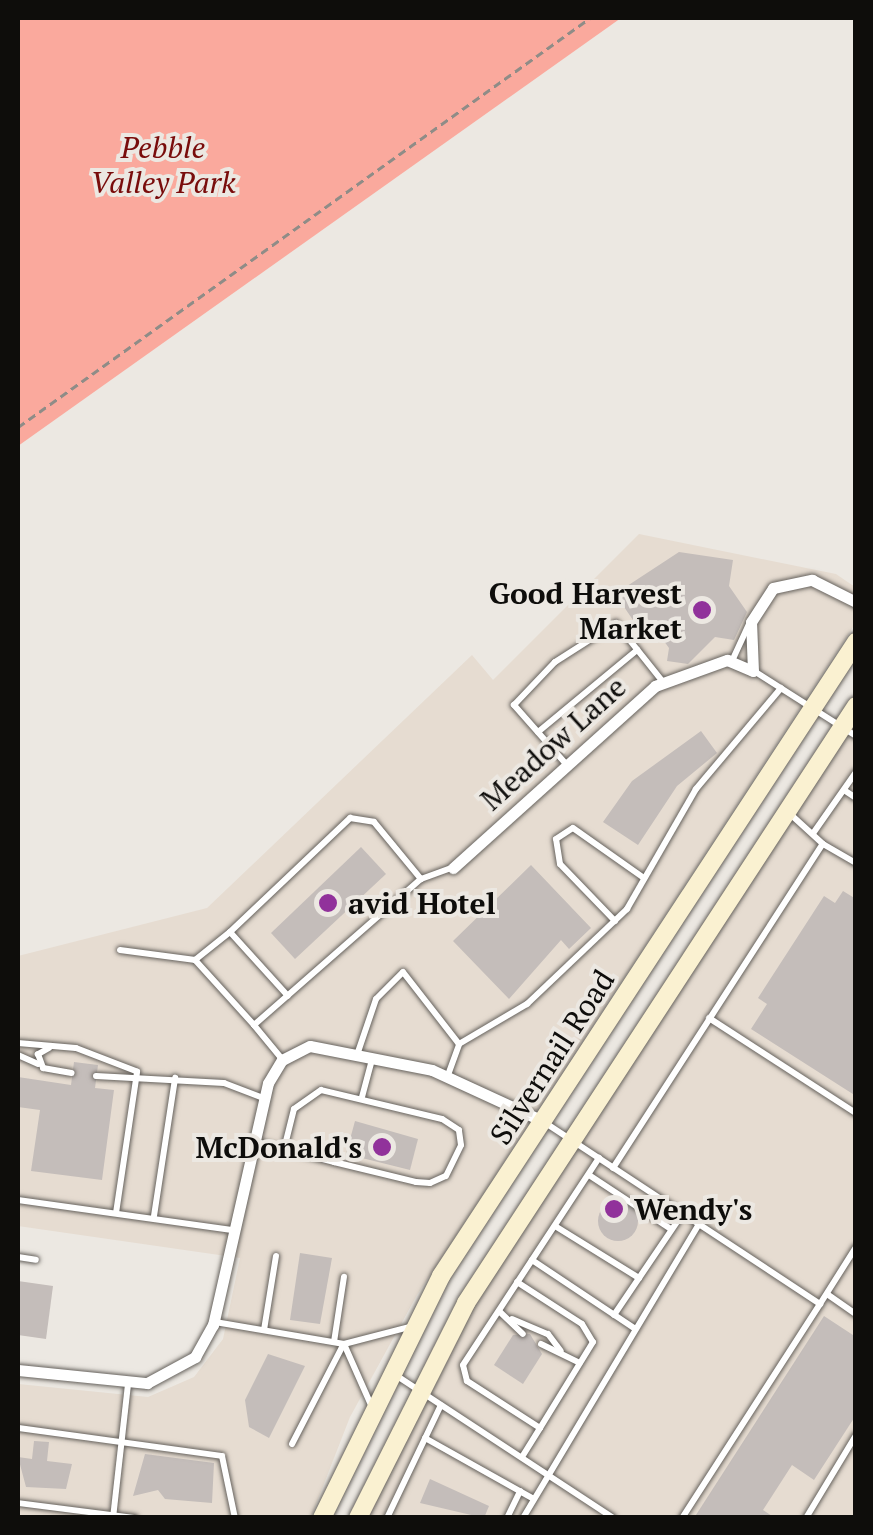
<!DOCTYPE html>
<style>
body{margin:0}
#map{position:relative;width:873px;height:1535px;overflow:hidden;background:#ece8e2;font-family:"PT Serif",serif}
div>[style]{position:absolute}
.built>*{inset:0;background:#e6dcd1}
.green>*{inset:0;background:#faa99d}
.building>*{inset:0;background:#c4bdba}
.round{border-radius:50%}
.path>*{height:2.5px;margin-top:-1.25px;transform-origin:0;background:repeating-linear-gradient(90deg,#8f8c87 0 8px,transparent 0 13px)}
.roads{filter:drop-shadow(0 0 2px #66625d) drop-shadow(0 0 2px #66625d)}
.lane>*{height:6px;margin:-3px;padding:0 3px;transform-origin:3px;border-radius:3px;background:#fff}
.street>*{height:11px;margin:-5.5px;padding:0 5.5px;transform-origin:5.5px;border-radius:5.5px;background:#fff}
.secondary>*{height:18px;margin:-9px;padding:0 9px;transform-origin:9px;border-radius:9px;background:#faf1d1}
.dots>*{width:28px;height:28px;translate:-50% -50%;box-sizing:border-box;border:5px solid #ece8e2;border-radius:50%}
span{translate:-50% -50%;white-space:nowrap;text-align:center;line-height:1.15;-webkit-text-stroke:8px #ece8e2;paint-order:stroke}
.park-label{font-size:30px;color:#790c0b;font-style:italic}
.poi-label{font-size:30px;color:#0e0d0b;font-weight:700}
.right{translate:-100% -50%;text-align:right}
.left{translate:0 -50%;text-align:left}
.street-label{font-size:30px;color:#0e0d0b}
.frame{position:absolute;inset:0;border:20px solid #0e0d0b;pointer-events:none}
</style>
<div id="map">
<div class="built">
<i style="clip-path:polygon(639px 534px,836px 574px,855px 587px,855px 624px,417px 1295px,350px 1417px,311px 1517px,18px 1517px,18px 1384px,148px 1397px,194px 1377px,223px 1339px,240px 1258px,18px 1226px,18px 956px,207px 908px,472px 655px,493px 680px)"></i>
<i style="clip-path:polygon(855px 724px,855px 1517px,367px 1518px,444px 1350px)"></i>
</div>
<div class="green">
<i style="clip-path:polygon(18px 18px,621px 18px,18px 446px)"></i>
</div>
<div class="building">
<i style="clip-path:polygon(679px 552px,733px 560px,729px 586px,747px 612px,734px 640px,715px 637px,688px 664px,667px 661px,669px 648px,645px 615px,635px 623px,620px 601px,621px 590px)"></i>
<i style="clip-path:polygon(701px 731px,717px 753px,677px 786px,638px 845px,603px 822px,632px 781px)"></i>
<i style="clip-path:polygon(361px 847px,386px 874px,295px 959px,271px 933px)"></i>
<i style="clip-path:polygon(531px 865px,591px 928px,569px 949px,561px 940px,509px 999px,453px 941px)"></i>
<i style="clip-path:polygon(843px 891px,856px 899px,856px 1096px,751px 1029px,767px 1004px,758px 998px,824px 896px,835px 903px)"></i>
<i style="clip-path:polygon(74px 1062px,98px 1065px,95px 1088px,114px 1090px,102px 1180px,31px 1171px,40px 1110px,18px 1107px,18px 1077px,71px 1085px)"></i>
<i style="clip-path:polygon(355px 1121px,418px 1139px,410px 1170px,346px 1154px)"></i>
<i class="round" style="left:598px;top:1201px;width:40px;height:40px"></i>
<i style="clip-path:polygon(300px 1253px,332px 1258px,320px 1324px,290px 1320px)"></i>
<i style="clip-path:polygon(18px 1281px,53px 1286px,46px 1339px,18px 1335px)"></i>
<i style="clip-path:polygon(824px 1316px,856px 1337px,856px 1415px,814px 1480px,792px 1465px,763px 1510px,775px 1518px,694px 1518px)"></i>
<i style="clip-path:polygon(530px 1334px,542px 1354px,523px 1384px,494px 1365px,513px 1335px)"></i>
<i style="clip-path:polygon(268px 1354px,305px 1366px,269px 1438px,249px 1427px,245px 1400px)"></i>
<i style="clip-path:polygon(34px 1441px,49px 1442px,47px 1461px,72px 1464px,66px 1489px,26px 1487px,18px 1457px,32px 1459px)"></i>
<i style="clip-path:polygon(145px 1454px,214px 1463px,212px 1503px,165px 1499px,158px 1490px,133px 1496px)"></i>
<i style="clip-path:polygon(430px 1479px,489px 1506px,484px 1518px,420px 1503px)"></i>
</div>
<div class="path">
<i style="left:18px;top:427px;width:703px;rotate:-35.57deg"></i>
</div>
<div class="roads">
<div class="lane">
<i style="left:732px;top:661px;width:41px;rotate:-65.3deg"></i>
<i style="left:754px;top:671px;width:121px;rotate:32.5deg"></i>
<i style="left:538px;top:732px;width:129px;rotate:-39.6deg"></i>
<i style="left:566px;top:764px;width:79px;rotate:-131.4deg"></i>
<i style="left:514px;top:705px;width:59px;rotate:-46.4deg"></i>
<i style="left:555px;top:662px;width:72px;rotate:-32.6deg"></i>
<i style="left:616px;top:623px;width:75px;rotate:51.5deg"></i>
<i style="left:844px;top:790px;width:14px;rotate:34deg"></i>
<i style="left:814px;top:832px;width:73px;rotate:-55deg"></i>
<i style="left:823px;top:844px;width:38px;rotate:30deg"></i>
<i style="left:615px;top:921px;width:79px;rotate:-134deg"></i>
<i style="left:560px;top:864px;width:25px;rotate:-99deg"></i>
<i style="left:556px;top:839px;width:20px;rotate:-33deg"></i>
<i style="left:573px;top:828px;width:87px;rotate:35.2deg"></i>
<i style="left:230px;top:932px;width:166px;rotate:-43.5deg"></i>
<i style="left:350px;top:818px;width:24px;rotate:9deg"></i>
<i style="left:374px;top:822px;width:74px;rotate:50.5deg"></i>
<i style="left:120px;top:950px;width:76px;rotate:7.6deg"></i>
<i style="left:709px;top:1018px;width:175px;rotate:32.9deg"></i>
<i style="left:254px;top:1025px;width:88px;rotate:-132.2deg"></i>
<i style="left:195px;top:960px;width:45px;rotate:-38.7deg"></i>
<i style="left:230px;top:932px;width:86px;rotate:47.8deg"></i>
<i style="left:18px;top:1043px;width:58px;rotate:4.9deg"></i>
<i style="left:76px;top:1048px;width:64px;rotate:21deg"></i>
<i style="left:49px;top:1048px;width:13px;rotate:151deg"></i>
<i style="left:38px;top:1054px;width:15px;rotate:70deg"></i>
<i style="left:43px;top:1068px;width:29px;rotate:10deg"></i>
<i style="left:358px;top:1052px;width:56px;rotate:-71.2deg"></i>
<i style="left:376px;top:999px;width:38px;rotate:-45deg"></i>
<i style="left:403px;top:972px;width:91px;rotate:52.1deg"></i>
<i style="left:18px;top:1055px;width:22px;rotate:24deg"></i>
<i style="left:282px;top:1059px;width:44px;rotate:-129.5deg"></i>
<i style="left:254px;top:1025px;width:222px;rotate:-41.2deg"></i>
<i style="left:421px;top:879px;width:32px;rotate:-20deg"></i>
<i style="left:448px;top:1075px;width:33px;rotate:-70deg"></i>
<i style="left:459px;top:1044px;width:79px;rotate:-30.5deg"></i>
<i style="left:527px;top:1004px;width:138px;rotate:-43.5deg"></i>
<i style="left:627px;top:909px;width:138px;rotate:-60.1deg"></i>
<i style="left:696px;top:789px;width:132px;rotate:-49.9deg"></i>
<i style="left:96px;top:1076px;width:128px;rotate:3.1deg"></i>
<i style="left:224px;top:1083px;width:42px;rotate:21deg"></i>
<i style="left:362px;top:1097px;width:39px;rotate:-75deg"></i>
<i style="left:544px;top:1122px;width:331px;rotate:33.4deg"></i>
<i style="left:820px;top:1304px;width:255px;rotate:122.8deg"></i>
<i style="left:256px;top:1142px;width:81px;rotate:14.4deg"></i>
<i style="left:334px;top:1162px;width:84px;rotate:13.7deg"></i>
<i style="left:416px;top:1182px;width:14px;rotate:4deg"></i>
<i style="left:430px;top:1183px;width:17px;rotate:-24deg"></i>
<i style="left:446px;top:1176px;width:34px;rotate:-64deg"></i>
<i style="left:461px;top:1145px;width:15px;rotate:-98deg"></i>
<i style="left:459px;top:1130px;width:20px;rotate:-147deg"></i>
<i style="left:442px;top:1119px;width:124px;rotate:-166.5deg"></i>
<i style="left:321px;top:1090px;width:33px;rotate:145deg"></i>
<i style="left:294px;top:1109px;width:41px;rotate:104deg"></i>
<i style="left:613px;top:1168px;width:386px;rotate:-57.1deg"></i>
<i style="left:823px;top:844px;width:47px;rotate:-137.6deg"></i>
<i style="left:589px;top:1175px;width:98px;rotate:33.4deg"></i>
<i style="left:18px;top:1200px;width:216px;rotate:8deg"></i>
<i style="left:116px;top:1213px;width:143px;rotate:-81.5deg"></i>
<i style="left:154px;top:1216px;width:140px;rotate:-81.3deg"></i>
<i style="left:555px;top:1226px;width:99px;rotate:31.8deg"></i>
<i style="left:18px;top:1257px;width:18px;rotate:9deg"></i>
<i style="left:532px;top:1260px;width:123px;rotate:33.7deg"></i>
<i style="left:517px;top:1282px;width:77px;rotate:32.9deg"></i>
<i style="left:582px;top:1324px;width:21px;rotate:59deg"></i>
<i style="left:593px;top:1342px;width:101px;rotate:121.6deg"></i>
<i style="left:827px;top:1294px;width:35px;rotate:35deg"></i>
<i style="left:820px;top:1304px;width:67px;rotate:-57.7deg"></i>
<i style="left:499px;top:1311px;width:33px;rotate:44deg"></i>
<i style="left:614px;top:1315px;width:123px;rotate:-55.9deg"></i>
<i style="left:512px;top:1319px;width:39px;rotate:23deg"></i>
<i style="left:548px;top:1334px;width:21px;rotate:53deg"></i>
<i style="left:215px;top:1322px;width:131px;rotate:9.7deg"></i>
<i style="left:344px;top:1344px;width:71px;rotate:-14.6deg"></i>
<i style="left:264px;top:1330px;width:75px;rotate:-80.8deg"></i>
<i style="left:334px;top:1342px;width:66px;rotate:-81.3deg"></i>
<i style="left:344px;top:1344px;width:67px;rotate:66.1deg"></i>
<i style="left:541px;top:1344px;width:43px;rotate:26deg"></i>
<i style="left:394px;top:1374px;width:262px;rotate:33.3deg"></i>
<i style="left:18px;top:1428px;width:206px;rotate:7.8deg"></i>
<i style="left:222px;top:1456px;width:63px;rotate:78.2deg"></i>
<i style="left:425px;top:1438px;width:123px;rotate:29.3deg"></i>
<i style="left:292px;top:1444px;width:111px;rotate:-62.7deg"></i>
<i style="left:522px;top:1457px;width:34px;rotate:-58deg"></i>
<i style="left:540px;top:1428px;width:87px;rotate:-147.2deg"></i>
<i style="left:467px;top:1381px;width:16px;rotate:-104deg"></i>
<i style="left:463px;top:1365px;width:248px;rotate:-56.7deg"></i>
<i style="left:18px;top:1503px;width:118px;rotate:7.3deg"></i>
<i style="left:113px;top:1518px;width:135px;rotate:-83.6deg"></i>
<i style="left:387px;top:1518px;width:125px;rotate:-64.5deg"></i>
<i style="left:507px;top:1518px;width:30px;rotate:-64deg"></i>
<i style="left:523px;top:1518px;width:343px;rotate:-59.1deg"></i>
<i style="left:806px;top:1518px;width:97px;rotate:-58.9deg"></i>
</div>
<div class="street">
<i style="left:453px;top:868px;width:272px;rotate:-42deg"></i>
<i style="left:655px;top:686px;width:77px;rotate:-19.9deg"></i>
<i style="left:727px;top:660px;width:28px;rotate:23deg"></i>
<i style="left:753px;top:671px;width:49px;rotate:-92.3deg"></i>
<i style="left:751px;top:622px;width:40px;rotate:-57.1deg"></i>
<i style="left:773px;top:588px;width:40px;rotate:-12deg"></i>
<i style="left:812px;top:580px;width:49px;rotate:26.6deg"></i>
<i style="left:18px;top:1370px;width:130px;rotate:5.8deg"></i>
<i style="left:147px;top:1383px;width:55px;rotate:-28.4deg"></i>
<i style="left:195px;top:1357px;width:37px;rotate:-61deg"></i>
<i style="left:213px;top:1325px;width:248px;rotate:-77.2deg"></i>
<i style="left:268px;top:1083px;width:27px;rotate:-59deg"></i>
<i style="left:282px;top:1060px;width:31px;rotate:-27deg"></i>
<i style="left:310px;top:1046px;width:124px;rotate:11.1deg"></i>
<i style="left:432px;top:1070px;width:122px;rotate:24.7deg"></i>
</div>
<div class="secondary">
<i style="left:322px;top:1518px;width:270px;rotate:-63.8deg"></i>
<i style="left:441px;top:1276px;width:758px;rotate:-56.79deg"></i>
<i style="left:358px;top:1518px;width:241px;rotate:-63.3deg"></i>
<i style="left:466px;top:1303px;width:713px;rotate:-56.84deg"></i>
</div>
</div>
<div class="dots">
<i style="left:702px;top:610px;background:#91329b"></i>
<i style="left:328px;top:903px;background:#91329b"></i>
<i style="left:382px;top:1147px;background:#91329b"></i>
<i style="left:614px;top:1209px;background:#91329b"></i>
</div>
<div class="park-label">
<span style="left:163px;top:164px">Pebble<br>Valley Park</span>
</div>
<div class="poi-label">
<span class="right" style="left:682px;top:610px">Good Harvest<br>Market</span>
<span class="left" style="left:348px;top:903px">avid Hotel</span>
<span class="right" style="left:362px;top:1147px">McDonald's</span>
<span class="left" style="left:634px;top:1209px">Wendy's</span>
</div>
<div class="street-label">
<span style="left:553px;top:743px;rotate:-42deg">Meadow Lane</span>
<span style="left:552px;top:1057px;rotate:-57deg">Silvernail Road</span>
</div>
<div class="frame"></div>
</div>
